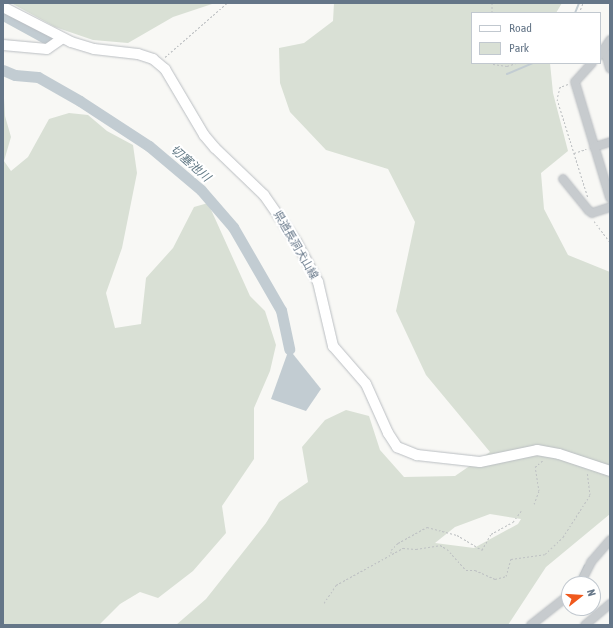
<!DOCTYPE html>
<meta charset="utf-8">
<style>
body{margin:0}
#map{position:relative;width:613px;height:628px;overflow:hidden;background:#f8f8f5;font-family:"Asap Condensed","Noto Sans JP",sans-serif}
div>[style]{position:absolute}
.green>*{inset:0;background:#d9e0d5}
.water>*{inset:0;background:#c2ccd2}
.stream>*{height:2px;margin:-1px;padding:0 1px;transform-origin:1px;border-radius:1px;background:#c2ccd2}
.river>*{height:11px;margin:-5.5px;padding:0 5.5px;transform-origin:5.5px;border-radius:5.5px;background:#c2ccd2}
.path>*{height:1px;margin-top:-0.5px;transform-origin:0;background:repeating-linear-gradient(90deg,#bec1c3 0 2px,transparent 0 4px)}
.roads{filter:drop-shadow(0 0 1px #babec2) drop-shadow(0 0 1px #babec2)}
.minor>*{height:8px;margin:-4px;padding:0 4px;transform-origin:4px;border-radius:4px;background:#c7cbce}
.major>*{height:10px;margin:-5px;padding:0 5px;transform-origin:5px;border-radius:5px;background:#fff}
span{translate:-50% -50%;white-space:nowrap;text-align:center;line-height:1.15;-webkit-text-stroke:4px #fff;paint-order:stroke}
.street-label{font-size:11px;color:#657688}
.water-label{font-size:12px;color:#607884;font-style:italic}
.frame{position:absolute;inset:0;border:4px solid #657688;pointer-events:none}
.legend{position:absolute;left:471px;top:12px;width:130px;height:52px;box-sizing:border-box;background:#fff;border:1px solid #c1c8cf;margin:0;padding:5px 7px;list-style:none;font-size:12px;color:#657688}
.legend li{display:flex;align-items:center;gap:8px;height:20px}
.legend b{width:20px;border:1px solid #c1c8cf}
.north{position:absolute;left:561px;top:576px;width:40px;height:40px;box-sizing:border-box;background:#fff;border:1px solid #c1c8cf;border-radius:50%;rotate:73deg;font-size:11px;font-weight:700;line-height:16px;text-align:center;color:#657688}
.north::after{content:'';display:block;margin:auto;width:14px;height:18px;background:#f0591d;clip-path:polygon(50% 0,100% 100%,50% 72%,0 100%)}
</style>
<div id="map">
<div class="green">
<i style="clip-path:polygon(11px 3px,215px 3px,173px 17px,128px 43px,93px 40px,55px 27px)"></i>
<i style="clip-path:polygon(evenodd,334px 3px,562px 3px,556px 13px,472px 13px,472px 63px,550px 63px,553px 93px,568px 151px,541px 173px,544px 209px,568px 255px,610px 272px,610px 514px,546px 567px,508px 625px,176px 625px,206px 599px,266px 523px,279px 502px,308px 482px,302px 447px,325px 420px,346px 410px,369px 416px,380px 450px,404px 477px,455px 476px,490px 452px,426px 375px,396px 311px,415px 222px,388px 169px,326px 150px,290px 112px,280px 83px,279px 48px,304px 43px,333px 21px,334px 3px,490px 514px,521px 519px,518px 524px,474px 548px,435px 543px,455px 527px,490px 514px)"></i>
<i style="clip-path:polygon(3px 80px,5px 116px,11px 137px,4px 161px,11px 171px,28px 157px,49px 119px,69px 113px,88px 115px,107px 131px,133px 145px,137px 173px,122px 248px,106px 293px,115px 328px,141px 324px,146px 278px,173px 248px,194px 207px,208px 203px,250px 296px,265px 311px,276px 345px,270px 371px,254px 408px,254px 459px,222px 506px,226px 533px,193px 571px,158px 598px,140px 592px,120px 604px,99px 625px,3px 625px)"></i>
</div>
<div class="water">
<i style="clip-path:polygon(289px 349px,321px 389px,306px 411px,271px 399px)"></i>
</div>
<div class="stream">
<i style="left:575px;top:13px;width:11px;rotate:-68deg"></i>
<i style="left:507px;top:74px;width:28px;rotate:-23deg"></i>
<i style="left:578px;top:581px;width:17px;rotate:-66deg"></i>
</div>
<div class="river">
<i style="left:3px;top:15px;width:52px;rotate:28.5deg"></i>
<i style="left:3px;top:70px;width:13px;rotate:23deg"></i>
<i style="left:15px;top:75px;width:23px;rotate:5deg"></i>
<i style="left:38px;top:77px;width:48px;rotate:29.7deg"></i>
<i style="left:80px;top:101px;width:82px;rotate:33.1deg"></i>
<i style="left:149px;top:146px;width:68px;rotate:40.2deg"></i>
<i style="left:201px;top:190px;width:49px;rotate:49.1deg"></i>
<i style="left:233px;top:227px;width:96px;rotate:60deg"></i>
<i style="left:281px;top:310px;width:40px;rotate:78deg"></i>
</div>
<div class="path">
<i style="left:492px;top:3px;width:10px;rotate:90deg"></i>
<i style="left:579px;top:13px;width:11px;rotate:-68deg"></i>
<i style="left:165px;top:57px;width:82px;rotate:-41.1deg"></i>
<i style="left:493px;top:64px;width:14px;rotate:8deg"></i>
<i style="left:507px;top:66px;width:9px;rotate:-18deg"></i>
<i style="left:568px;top:84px;width:9px;rotate:159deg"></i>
<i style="left:560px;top:87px;width:12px;rotate:104deg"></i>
<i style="left:557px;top:99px;width:104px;rotate:72.6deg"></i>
<i style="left:574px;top:153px;width:13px;rotate:-18deg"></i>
<i style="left:594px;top:221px;width:26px;rotate:53deg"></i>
<i style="left:534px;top:504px;width:14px;rotate:-69deg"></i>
<i style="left:539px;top:491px;width:24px;rotate:-99deg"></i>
<i style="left:535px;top:467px;width:11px;rotate:-41deg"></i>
<i style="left:391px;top:553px;width:3px;rotate:-90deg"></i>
<i style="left:391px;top:550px;width:10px;rotate:-45deg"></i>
<i style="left:398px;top:543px;width:33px;rotate:-29deg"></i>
<i style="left:427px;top:527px;width:31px;rotate:15deg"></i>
<i style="left:457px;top:535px;width:29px;rotate:31deg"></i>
<i style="left:482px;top:550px;width:18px;rotate:-61deg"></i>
<i style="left:491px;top:534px;width:25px;rotate:-29deg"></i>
<i style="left:513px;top:522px;width:14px;rotate:-54deg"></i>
<i style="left:3px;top:587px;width:7px;rotate:90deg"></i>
<i style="left:324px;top:603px;width:22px;rotate:-56deg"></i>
<i style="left:336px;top:585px;width:77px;rotate:-28.9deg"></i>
<i style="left:403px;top:548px;width:13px;rotate:4deg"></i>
<i style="left:416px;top:549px;width:24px;rotate:-9deg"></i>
<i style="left:440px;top:545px;width:8px;rotate:30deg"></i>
<i style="left:447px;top:549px;width:28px;rotate:48deg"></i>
<i style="left:466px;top:570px;width:9px"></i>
<i style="left:475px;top:570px;width:22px;rotate:24deg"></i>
<i style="left:495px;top:579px;width:11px;rotate:-15deg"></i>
<i style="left:506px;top:576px;width:18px;rotate:-74deg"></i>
<i style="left:511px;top:559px;width:34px;rotate:-8deg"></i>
<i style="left:545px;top:554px;width:25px;rotate:-43deg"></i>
<i style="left:563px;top:537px;width:50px;rotate:-57.3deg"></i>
<i style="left:590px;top:495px;width:23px;rotate:-97deg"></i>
<i style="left:411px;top:625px;width:3px;rotate:-45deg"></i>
</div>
<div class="roads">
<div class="minor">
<i style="left:605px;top:51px;width:18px;rotate:74deg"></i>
<i style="left:600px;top:55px;width:18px;rotate:-56deg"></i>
<i style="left:592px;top:63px;width:25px;rotate:132deg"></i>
<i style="left:575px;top:82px;width:121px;rotate:73.2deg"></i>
<i style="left:594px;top:147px;width:17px;rotate:-17deg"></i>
<i style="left:563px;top:179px;width:40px;rotate:51deg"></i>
<i style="left:588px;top:210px;width:5px;rotate:37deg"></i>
<i style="left:592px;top:213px;width:19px;rotate:-18deg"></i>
<i style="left:580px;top:584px;width:25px;rotate:-63deg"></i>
<i style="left:591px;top:562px;width:29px;rotate:-49deg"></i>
<i style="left:531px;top:625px;width:48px;rotate:-38.3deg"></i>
<i style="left:585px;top:625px;width:33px;rotate:-40deg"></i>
</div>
<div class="major">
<i style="left:3px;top:7px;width:76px;rotate:27.2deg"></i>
<i style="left:71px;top:42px;width:24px;rotate:17deg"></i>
<i style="left:94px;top:49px;width:44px;rotate:6.5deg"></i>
<i style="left:138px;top:54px;width:16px;rotate:18deg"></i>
<i style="left:153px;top:59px;width:16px;rotate:40deg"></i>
<i style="left:165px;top:69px;width:77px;rotate:59.4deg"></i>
<i style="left:204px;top:135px;width:17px;rotate:50deg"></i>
<i style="left:215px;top:148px;width:68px;rotate:43.8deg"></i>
<i style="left:264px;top:195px;width:56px;rotate:55.2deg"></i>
<i style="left:296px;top:241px;width:47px;rotate:61.8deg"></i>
<i style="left:318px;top:282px;width:66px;rotate:76.8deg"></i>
<i style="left:333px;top:346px;width:50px;rotate:49deg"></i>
<i style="left:366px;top:384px;width:54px;rotate:65.8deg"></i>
<i style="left:388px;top:433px;width:17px;rotate:57deg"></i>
<i style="left:397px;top:447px;width:22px;rotate:22deg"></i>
<i style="left:417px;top:455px;width:63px;rotate:6.3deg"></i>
<i style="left:480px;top:462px;width:58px;rotate:-11.9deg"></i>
<i style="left:537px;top:450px;width:22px;rotate:10deg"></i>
<i style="left:559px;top:454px;width:54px;rotate:18.4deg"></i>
<i style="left:3px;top:45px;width:44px;rotate:5.2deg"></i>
<i style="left:47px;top:49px;width:19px;rotate:-35deg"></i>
</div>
</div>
<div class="street-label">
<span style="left:296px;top:245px;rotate:60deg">県道長洞犬山線</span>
</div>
<div class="water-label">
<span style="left:190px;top:164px;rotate:41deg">切塞池川</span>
</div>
<div class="frame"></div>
<ul class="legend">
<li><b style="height:5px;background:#fff"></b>Road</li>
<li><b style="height:11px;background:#d9e0d5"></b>Park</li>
</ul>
<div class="north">N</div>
</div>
